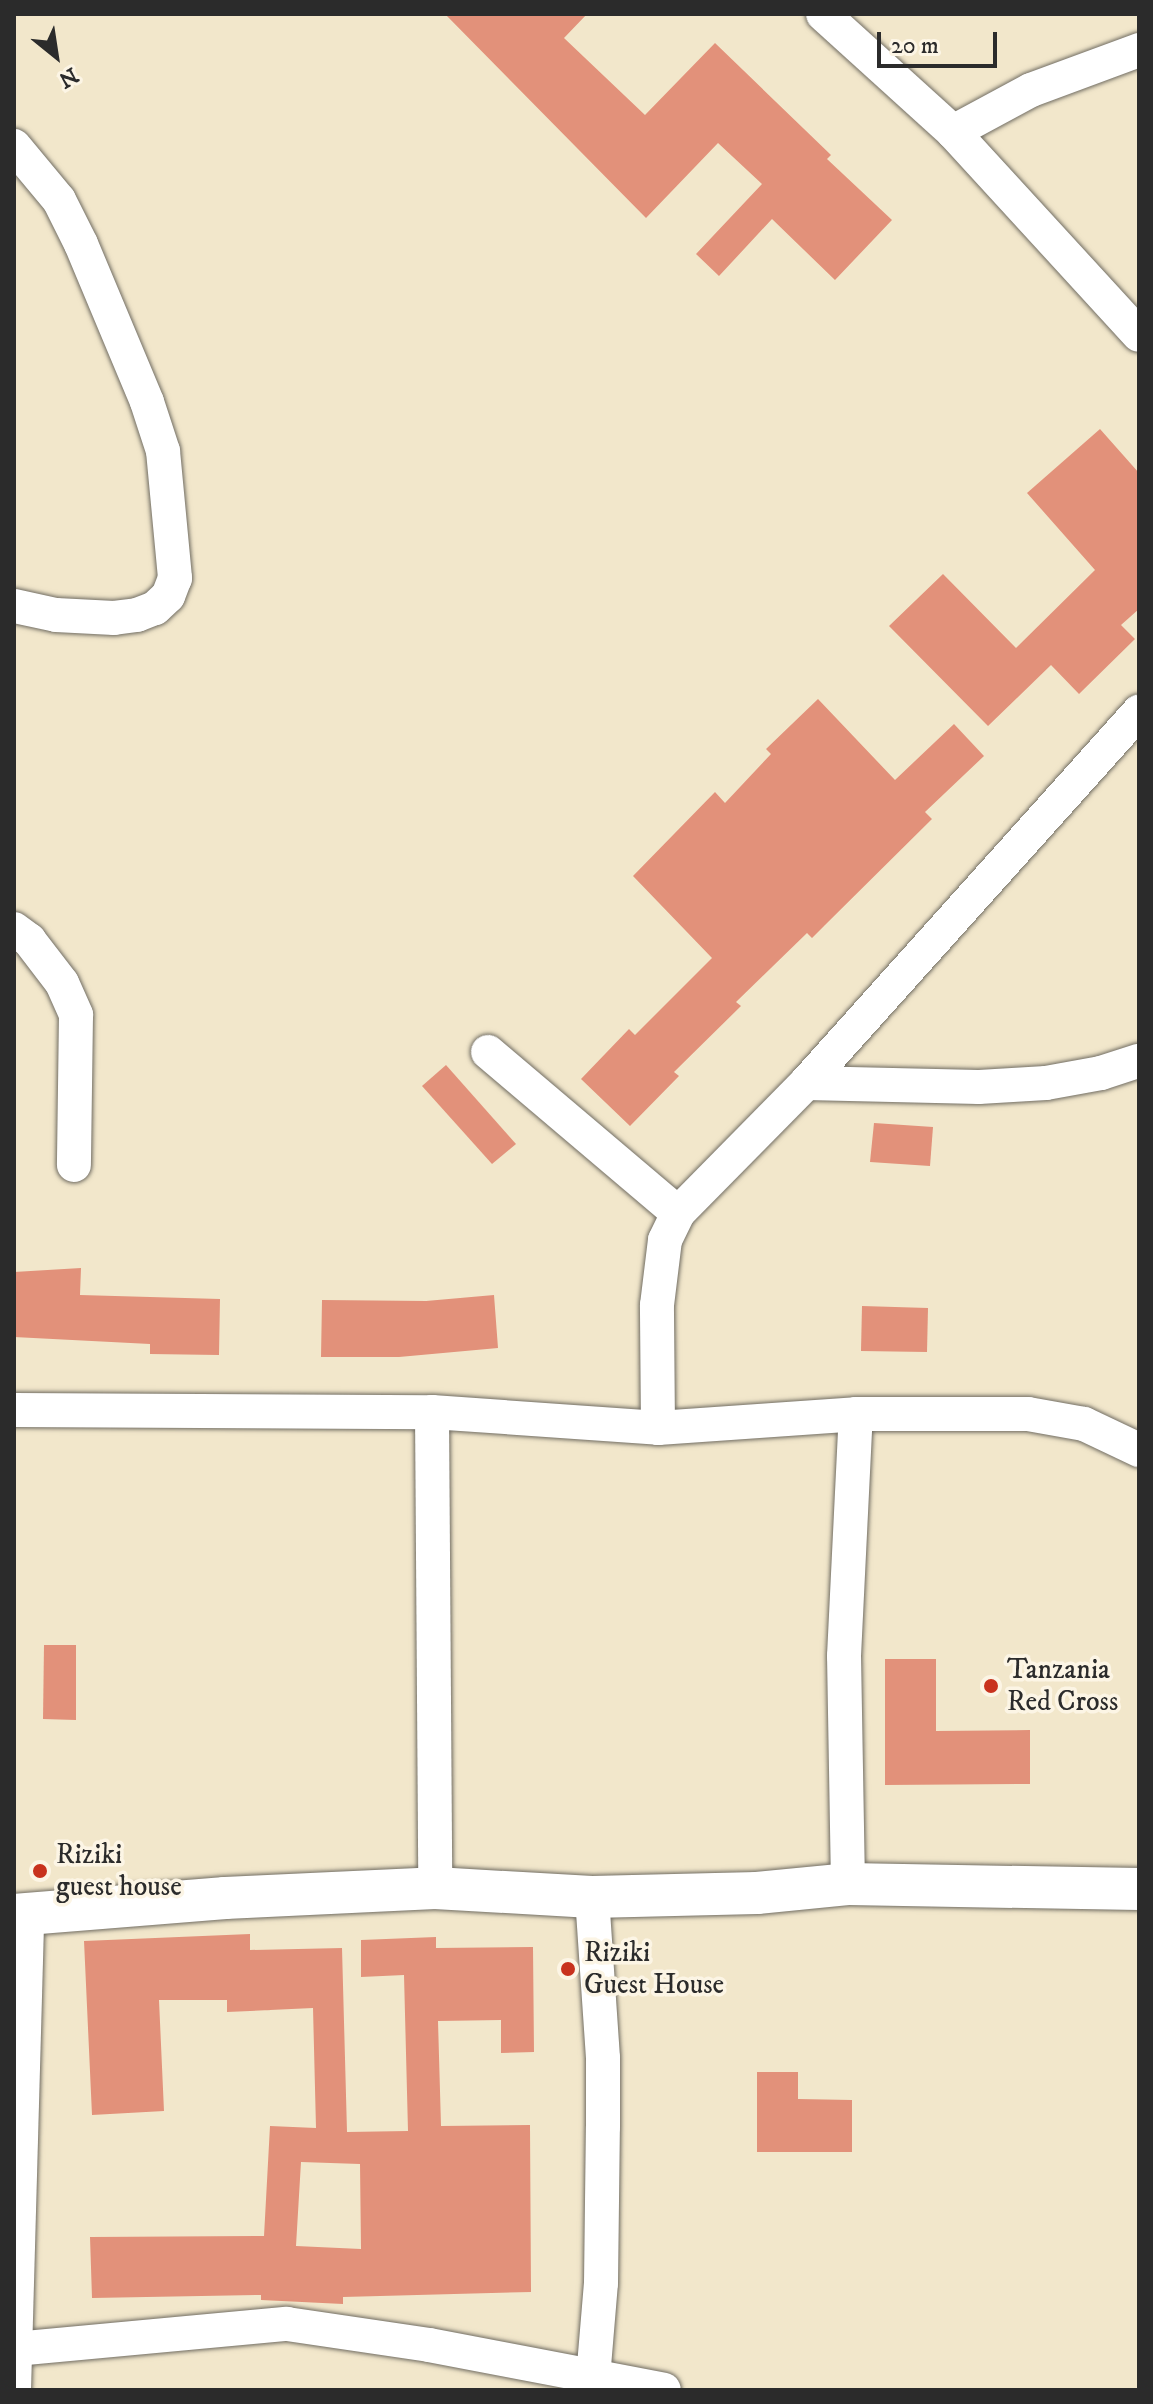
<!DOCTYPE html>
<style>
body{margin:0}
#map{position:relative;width:1153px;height:2404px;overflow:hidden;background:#f2e7cb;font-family:"IM FELL DW Pica",serif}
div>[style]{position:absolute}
.building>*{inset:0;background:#e2917a}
.roads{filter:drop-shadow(0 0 2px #716d63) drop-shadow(0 0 2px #716d63)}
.minor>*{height:34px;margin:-17px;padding:0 17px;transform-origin:17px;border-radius:17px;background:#fff}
.tertiary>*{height:42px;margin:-21px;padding:0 21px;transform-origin:21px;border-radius:21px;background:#fff}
.dots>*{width:22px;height:22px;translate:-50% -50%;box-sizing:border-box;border:4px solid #fcf5e5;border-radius:50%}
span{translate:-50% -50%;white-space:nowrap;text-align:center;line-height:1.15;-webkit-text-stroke:7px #fcf5e5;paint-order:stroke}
.poi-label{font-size:28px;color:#2b2b2b}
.left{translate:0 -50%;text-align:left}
.frame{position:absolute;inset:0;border:16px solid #2b2b2b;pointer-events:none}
.north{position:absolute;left:16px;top:16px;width:80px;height:80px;-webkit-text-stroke:6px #fcf5e5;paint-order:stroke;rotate:150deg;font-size:22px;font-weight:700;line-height:32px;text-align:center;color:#2b2b2b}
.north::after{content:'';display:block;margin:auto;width:28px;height:36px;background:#2b2b2b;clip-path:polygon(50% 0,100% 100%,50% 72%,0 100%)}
.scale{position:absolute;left:877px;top:32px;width:120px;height:36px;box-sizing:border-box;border:4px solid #2b2b2b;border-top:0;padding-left:10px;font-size:24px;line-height:28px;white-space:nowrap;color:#2b2b2b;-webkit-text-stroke:6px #fcf5e5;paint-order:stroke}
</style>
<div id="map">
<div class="building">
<i style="clip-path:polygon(445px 14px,587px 14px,564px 38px,645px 115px,715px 43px,831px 155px,827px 159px,892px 220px,835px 280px,772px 219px,719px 276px,696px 254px,762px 184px,718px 143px,646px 218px)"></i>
<i style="clip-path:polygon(1100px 429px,1139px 473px,1139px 609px,1121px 625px,1135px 639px,1079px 694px,1051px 665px,988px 726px,889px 626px,943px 574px,1016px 648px,1095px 570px,1027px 493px)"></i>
<i style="clip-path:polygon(818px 699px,895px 780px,954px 724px,984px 756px,925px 812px,932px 819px,825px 925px,812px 938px,807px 933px,736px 1002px,741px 1006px,674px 1072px,679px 1076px,630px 1126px,581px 1079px,629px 1029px,635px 1035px,712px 958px,633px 876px,715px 792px,725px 803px,771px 754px,766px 749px)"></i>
<i style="clip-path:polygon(446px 1065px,516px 1144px,492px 1164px,422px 1086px)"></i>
<i style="clip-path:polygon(874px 1123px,933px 1127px,930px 1166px,870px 1162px)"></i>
<i style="clip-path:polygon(81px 1268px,80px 1295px,220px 1299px,219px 1355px,150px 1354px,150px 1344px,14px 1337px,14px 1272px)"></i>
<i style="clip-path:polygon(494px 1295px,498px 1348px,399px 1357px,321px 1357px,322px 1300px,426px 1301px)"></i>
<i style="clip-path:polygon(862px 1306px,928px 1308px,927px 1352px,861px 1351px)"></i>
<i style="clip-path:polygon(44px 1645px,76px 1645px,76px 1720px,43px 1719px)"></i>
<i style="clip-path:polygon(885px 1659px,936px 1659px,936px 1731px,1030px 1730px,1030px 1784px,885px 1785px)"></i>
<i style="clip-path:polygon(evenodd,250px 1934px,250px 1950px,342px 1948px,347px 2132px,408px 2131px,404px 1975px,361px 1977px,361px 1940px,436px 1937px,436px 1948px,533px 1947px,534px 2052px,501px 2053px,501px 2020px,438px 2021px,441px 2126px,530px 2125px,531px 2292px,343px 2297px,343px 2304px,261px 2300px,261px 2295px,92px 2298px,90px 2237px,264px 2236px,270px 2126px,316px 2128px,313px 2008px,227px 2012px,227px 2000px,159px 2000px,164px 2111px,92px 2115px,84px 1941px,250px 1934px,301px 2162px,360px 2164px,361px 2249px,296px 2246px,301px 2162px)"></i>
<i style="clip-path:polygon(757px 2072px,798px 2072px,798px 2099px,852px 2100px,852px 2152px,757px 2152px)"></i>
</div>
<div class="roads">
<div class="minor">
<i style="left:823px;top:14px;width:176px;rotate:42.2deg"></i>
<i style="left:953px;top:132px;width:275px;rotate:47.5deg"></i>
<i style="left:953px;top:132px;width:89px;rotate:-28.3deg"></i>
<i style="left:1031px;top:90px;width:115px;rotate:-20.3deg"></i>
<i style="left:14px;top:146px;width:70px;rotate:50.2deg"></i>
<i style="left:59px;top:200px;width:49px;rotate:63.4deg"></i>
<i style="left:81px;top:244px;width:171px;rotate:67.3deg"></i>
<i style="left:147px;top:402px;width:52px;rotate:71.9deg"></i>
<i style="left:163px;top:451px;width:128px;rotate:84.6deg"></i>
<i style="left:175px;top:578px;width:19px;rotate:111deg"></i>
<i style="left:168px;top:596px;width:18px;rotate:137deg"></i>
<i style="left:155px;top:608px;width:19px;rotate:159deg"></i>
<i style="left:137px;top:615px;width:23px;rotate:173deg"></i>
<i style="left:114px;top:618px;width:58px;rotate:-177deg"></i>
<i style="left:56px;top:615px;width:43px;rotate:-167.9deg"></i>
<i style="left:14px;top:929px;width:19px;rotate:36deg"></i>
<i style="left:29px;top:940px;width:54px;rotate:52.5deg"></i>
<i style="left:62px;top:983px;width:35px;rotate:66deg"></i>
<i style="left:76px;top:1015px;width:150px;rotate:90.8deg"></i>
<i style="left:488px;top:1052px;width:249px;rotate:40.3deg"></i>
<i style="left:806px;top:1083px;width:173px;rotate:1.3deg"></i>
<i style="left:979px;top:1087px;width:67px;rotate:-3.4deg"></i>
<i style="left:1046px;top:1083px;width:56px;rotate:-10.3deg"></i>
<i style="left:1101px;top:1073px;width:40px;rotate:-18deg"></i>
<i style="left:14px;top:1410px;width:418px;rotate:0.3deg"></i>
<i style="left:432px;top:1412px;width:227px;rotate:4deg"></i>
<i style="left:658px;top:1428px;width:198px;rotate:-4deg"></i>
<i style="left:856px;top:1414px;width:172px"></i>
<i style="left:1028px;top:1414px;width:57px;rotate:10.1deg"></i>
<i style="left:1084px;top:1424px;width:61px;rotate:25.3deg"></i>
<i style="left:432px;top:1412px;width:476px;rotate:89.6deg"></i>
<i style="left:658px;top:1428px;width:123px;rotate:-90.5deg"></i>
<i style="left:657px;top:1305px;width:65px;rotate:-83deg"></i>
<i style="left:665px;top:1240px;width:30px;rotate:-64deg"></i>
<i style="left:678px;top:1213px;width:182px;rotate:-45.4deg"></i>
<i style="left:806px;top:1083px;width:499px;rotate:-48.1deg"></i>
<i style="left:848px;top:1884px;width:228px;rotate:-91deg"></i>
<i style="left:844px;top:1656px;width:242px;rotate:-87.2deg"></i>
<i style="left:15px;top:2349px;width:273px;rotate:-5.3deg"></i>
<i style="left:287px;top:2324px;width:144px;rotate:8.4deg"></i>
<i style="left:429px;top:2345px;width:239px;rotate:10.8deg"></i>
<i style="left:14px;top:2390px;width:475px;rotate:-88.4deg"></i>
<i style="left:592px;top:2390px;width:107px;rotate:-85.2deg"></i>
<i style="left:601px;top:2283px;width:156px;rotate:-89.3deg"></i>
<i style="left:603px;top:2127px;width:69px;rotate:-90deg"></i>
<i style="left:603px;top:2058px;width:161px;rotate:-93.9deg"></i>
</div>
<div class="tertiary">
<i style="left:14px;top:1915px;width:212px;rotate:-4.6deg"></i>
<i style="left:225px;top:1898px;width:210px;rotate:-2.7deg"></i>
<i style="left:435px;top:1888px;width:157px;rotate:3.3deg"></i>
<i style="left:592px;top:1897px;width:165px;rotate:-1.4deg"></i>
<i style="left:757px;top:1893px;width:91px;rotate:-5.6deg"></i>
<i style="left:848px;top:1884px;width:291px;rotate:1deg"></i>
</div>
</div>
<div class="dots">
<i style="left:991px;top:1686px;background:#c8321e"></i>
<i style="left:40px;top:1871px;background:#c8321e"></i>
<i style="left:568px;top:1969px;background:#c8321e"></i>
</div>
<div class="poi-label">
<span class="left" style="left:1007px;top:1686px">Tanzania<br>Red Cross</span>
<span class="left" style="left:56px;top:1871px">Riziki<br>guest house</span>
<span class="left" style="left:584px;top:1969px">Riziki<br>Guest House</span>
</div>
<div class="frame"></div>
<div class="north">N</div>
<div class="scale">20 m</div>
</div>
